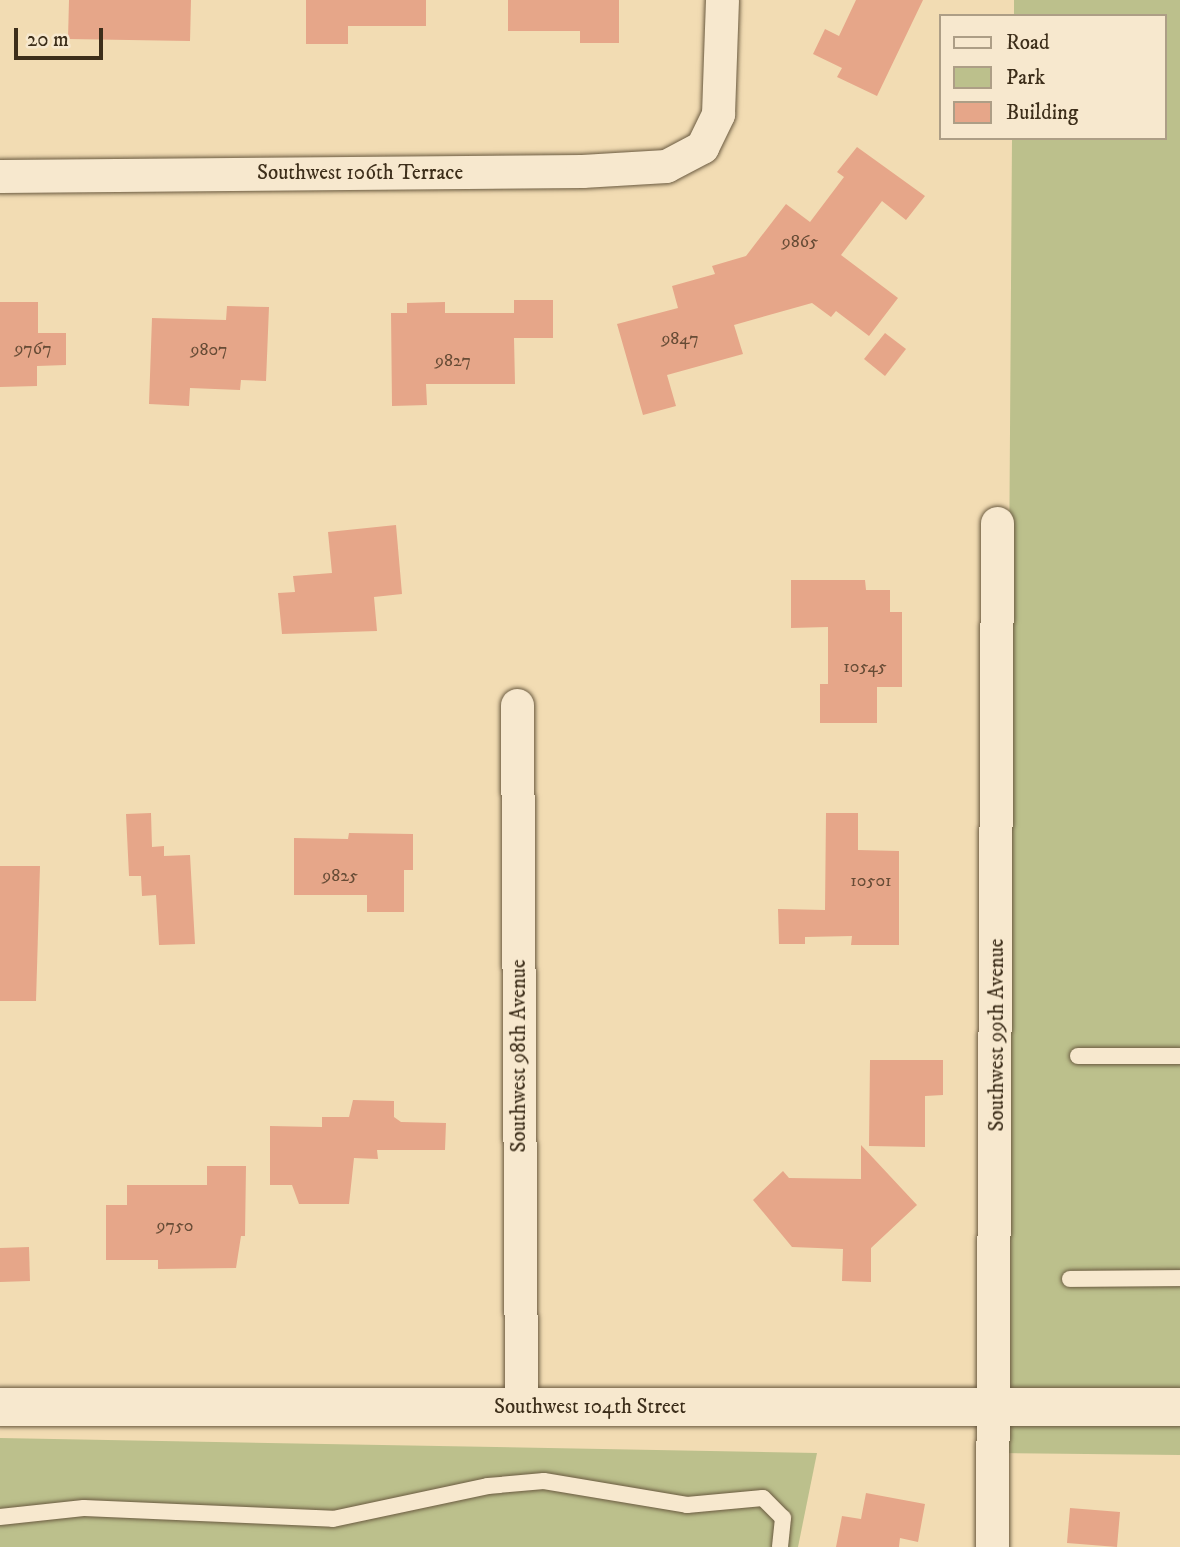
<!DOCTYPE html>
<style>
body{margin:0}
#map{position:relative;width:1180px;height:1547px;overflow:hidden;background:#f2dcb3;font-family:"IM FELL DW Pica",serif}
div>[style]{position:absolute}
.green>*{inset:0;background:#bcc08c}
.building>*{inset:0;background:#e6a689}
.roads{filter:drop-shadow(0 0 2px #6a5a40) drop-shadow(0 0 2px #6a5a40)}
.lane>*{height:16px;margin:-8px;padding:0 8px;transform-origin:8px;border-radius:8px;background:#f7e8ce}
.street>*{height:33px;margin:-16.5px;padding:0 16.5px;transform-origin:16.5px;border-radius:16.5px;background:#f7e8ce}
.secondary>*{height:38px;margin:-19px;padding:0 19px;transform-origin:19px;border-radius:19px;background:#f7e8ce}
span{translate:-50% -50%;white-space:nowrap;text-align:center;line-height:1.15;-webkit-text-stroke:5px #f7e8ce;paint-order:stroke}
.number-label{font-size:18px;color:#674c36}
.number-label span{-webkit-text-stroke-width:0}
.street-label{font-size:21px;color:#3d2e1a}
.legend{position:absolute;left:939px;top:14px;width:228px;height:126px;box-sizing:border-box;background:#f7e8ce;border:2px solid #ad9e86;margin:0;padding:9px 12px;list-style:none;font-size:21px;color:#3d2e1a}
.legend li{display:flex;align-items:center;gap:14px;height:35px}
.legend b{width:35px;border:2px solid #ad9e86}
.scale{position:absolute;left:14px;top:28px;width:89px;height:32px;box-sizing:border-box;border:4px solid #3d2e1a;border-top:0;padding-left:9px;font-size:21px;line-height:24px;white-space:nowrap;color:#3d2e1a;-webkit-text-stroke:5px #f7e8ce;paint-order:stroke}
</style>
<div id="map">
<div class="green">
<i style="clip-path:polygon(1014px 0,1180px 0,1180px 1455px,1003px 1453px,1012px 138px,1164px 138px,1164px 16px,1014px 16px)"></i>
<i style="clip-path:polygon(0 1438px,817px 1453px,798px 1547px,0 1547px)"></i>
</div>
<div class="building">
<i style="clip-path:polygon(69px 0,191px 0,190px 41px,68px 39px)"></i>
<i style="clip-path:polygon(306px 0,426px 0,426px 26px,348px 26px,348px 44px,306px 44px)"></i>
<i style="clip-path:polygon(508px 0,619px 0,619px 43px,580px 43px,580px 31px,508px 31px)"></i>
<i style="clip-path:polygon(856px 0,923px 0,877px 96px,837px 77px,842px 68px,813px 54px,825px 29px,839px 36px)"></i>
<i style="clip-path:polygon(857px 147px,925px 196px,906px 220px,882px 201px,841px 255px,898px 298px,869px 336px,836px 311px,831px 317px,812px 303px,734px 325px,743px 354px,667px 375px,676px 406px,643px 415px,617px 324px,678px 308px,672px 286px,715px 274px,712px 266px,746px 256px,786px 204px,810px 222px,844px 177px,837px 172px)"></i>
<i style="clip-path:polygon(514px 300px,553px 300px,553px 338px,514px 338px,515px 384px,426px 384px,427px 405px,392px 406px,391px 313px,407px 313px,407px 303px,445px 302px,445px 313px,514px 313px)"></i>
<i style="clip-path:polygon(0 302px,38px 302px,38px 333px,66px 333px,66px 365px,37px 366px,37px 386px,0 387px)"></i>
<i style="clip-path:polygon(227px 306px,269px 307px,266px 381px,241px 380px,240px 390px,190px 388px,189px 406px,149px 404px,152px 318px,226px 320px)"></i>
<i style="clip-path:polygon(885px 333px,906px 349px,885px 376px,864px 359px)"></i>
<i style="clip-path:polygon(396px 525px,402px 594px,374px 597px,377px 631px,282px 634px,278px 593px,295px 592px,293px 576px,332px 573px,328px 532px)"></i>
<i style="clip-path:polygon(791px 580px,865px 580px,866px 590px,890px 590px,890px 612px,902px 612px,902px 687px,877px 687px,877px 723px,820px 723px,820px 684px,828px 684px,828px 627px,791px 628px)"></i>
<i style="clip-path:polygon(151px 813px,152px 847px,164px 846px,164px 856px,190px 855px,195px 944px,159px 945px,156px 895px,142px 896px,141px 876px,129px 876px,126px 814px)"></i>
<i style="clip-path:polygon(826px 813px,858px 813px,858px 850px,899px 851px,899px 945px,851px 945px,852px 936px,805px 937px,805px 944px,779px 944px,778px 909px,825px 910px)"></i>
<i style="clip-path:polygon(349px 833px,413px 834px,413px 870px,404px 870px,404px 912px,367px 912px,367px 895px,294px 895px,294px 838px,348px 839px)"></i>
<i style="clip-path:polygon(0 866px,40px 866px,36px 1001px,0 1001px)"></i>
<i style="clip-path:polygon(870px 1060px,943px 1060px,943px 1095px,925px 1096px,925px 1147px,869px 1146px)"></i>
<i style="clip-path:polygon(353px 1100px,394px 1101px,394px 1117px,401px 1122px,446px 1123px,445px 1150px,377px 1150px,378px 1159px,354px 1158px,349px 1204px,299px 1204px,292px 1185px,270px 1185px,270px 1126px,322px 1127px,322px 1117px,349px 1117px)"></i>
<i style="clip-path:polygon(861px 1145px,917px 1205px,871px 1248px,871px 1282px,842px 1281px,843px 1249px,792px 1247px,753px 1200px,783px 1171px,789px 1178px,861px 1179px)"></i>
<i style="clip-path:polygon(207px 1166px,246px 1166px,245px 1236px,241px 1236px,236px 1268px,158px 1269px,158px 1260px,106px 1260px,106px 1205px,127px 1205px,127px 1185px,207px 1185px)"></i>
<i style="clip-path:polygon(29px 1247px,30px 1281px,0 1282px,0 1248px)"></i>
<i style="clip-path:polygon(866px 1493px,925px 1504px,918px 1542px,900px 1538px,899px 1547px,836px 1547px,842px 1516px,861px 1519px)"></i>
<i style="clip-path:polygon(1070px 1508px,1120px 1512px,1117px 1547px,1067px 1543px)"></i>
</div>
<div class="roads">
<div class="lane">
<i style="left:1078px;top:1056px;width:102px"></i>
<i style="left:1070px;top:1279px;width:110px;rotate:-0.5deg"></i>
<i style="left:0;top:1517px;width:84px;rotate:-6.1deg"></i>
<i style="left:84px;top:1508px;width:249px;rotate:2.5deg"></i>
<i style="left:333px;top:1519px;width:158px;rotate:-12deg"></i>
<i style="left:488px;top:1486px;width:56px;rotate:-5.1deg"></i>
<i style="left:544px;top:1481px;width:145px;rotate:9.5deg"></i>
<i style="left:687px;top:1505px;width:76px;rotate:-5.3deg"></i>
<i style="left:763px;top:1498px;width:28px;rotate:45deg"></i>
<i style="left:783px;top:1518px;width:29px;rotate:96deg"></i>
</div>
<div class="street">
<i style="left:0;top:176px;width:582px;rotate:-0.49deg"></i>
<i style="left:582px;top:171px;width:84px;rotate:-3.4deg"></i>
<i style="left:666px;top:166px;width:41px;rotate:-27.8deg"></i>
<i style="left:702px;top:147px;width:37px;rotate:-64deg"></i>
<i style="left:718px;top:114px;width:114px;rotate:-88deg"></i>
<i style="left:517px;top:705px;width:702px;rotate:89.67deg"></i>
<i style="left:992px;top:1547px;width:1024px;rotate:-89.72deg"></i>
</div>
<div class="secondary">
<i style="left:0;top:1407px;width:1180px"></i>
</div>
</div>
<div class="number-label">
<span style="left:800px;top:242px">9865</span>
<span style="left:680px;top:339px">9847</span>
<span style="left:33px;top:349px">9767</span>
<span style="left:209px;top:350px">9807</span>
<span style="left:453px;top:361px">9827</span>
<span style="left:865px;top:667px">10545</span>
<span style="left:340px;top:876px">9825</span>
<span style="left:871px;top:881px">10501</span>
<span style="left:175px;top:1226px">9750</span>
</div>
<div class="street-label">
<span style="left:360px;top:173px">Southwest 106th Terrace</span>
<span style="left:997px;top:1035px;rotate:-90deg">Southwest 99th Avenue</span>
<span style="left:519px;top:1056px;rotate:-90deg">Southwest 98th Avenue</span>
<span style="left:590px;top:1407px">Southwest 104th Street</span>
</div>
<ul class="legend">
<li><b style="height:9px;background:#f7e8ce"></b>Road</li>
<li><b style="height:19px;background:#bcc08c"></b>Park</li>
<li><b style="height:19px;background:#e6a689"></b>Building</li>
</ul>
<div class="scale">20 m</div>
</div>
